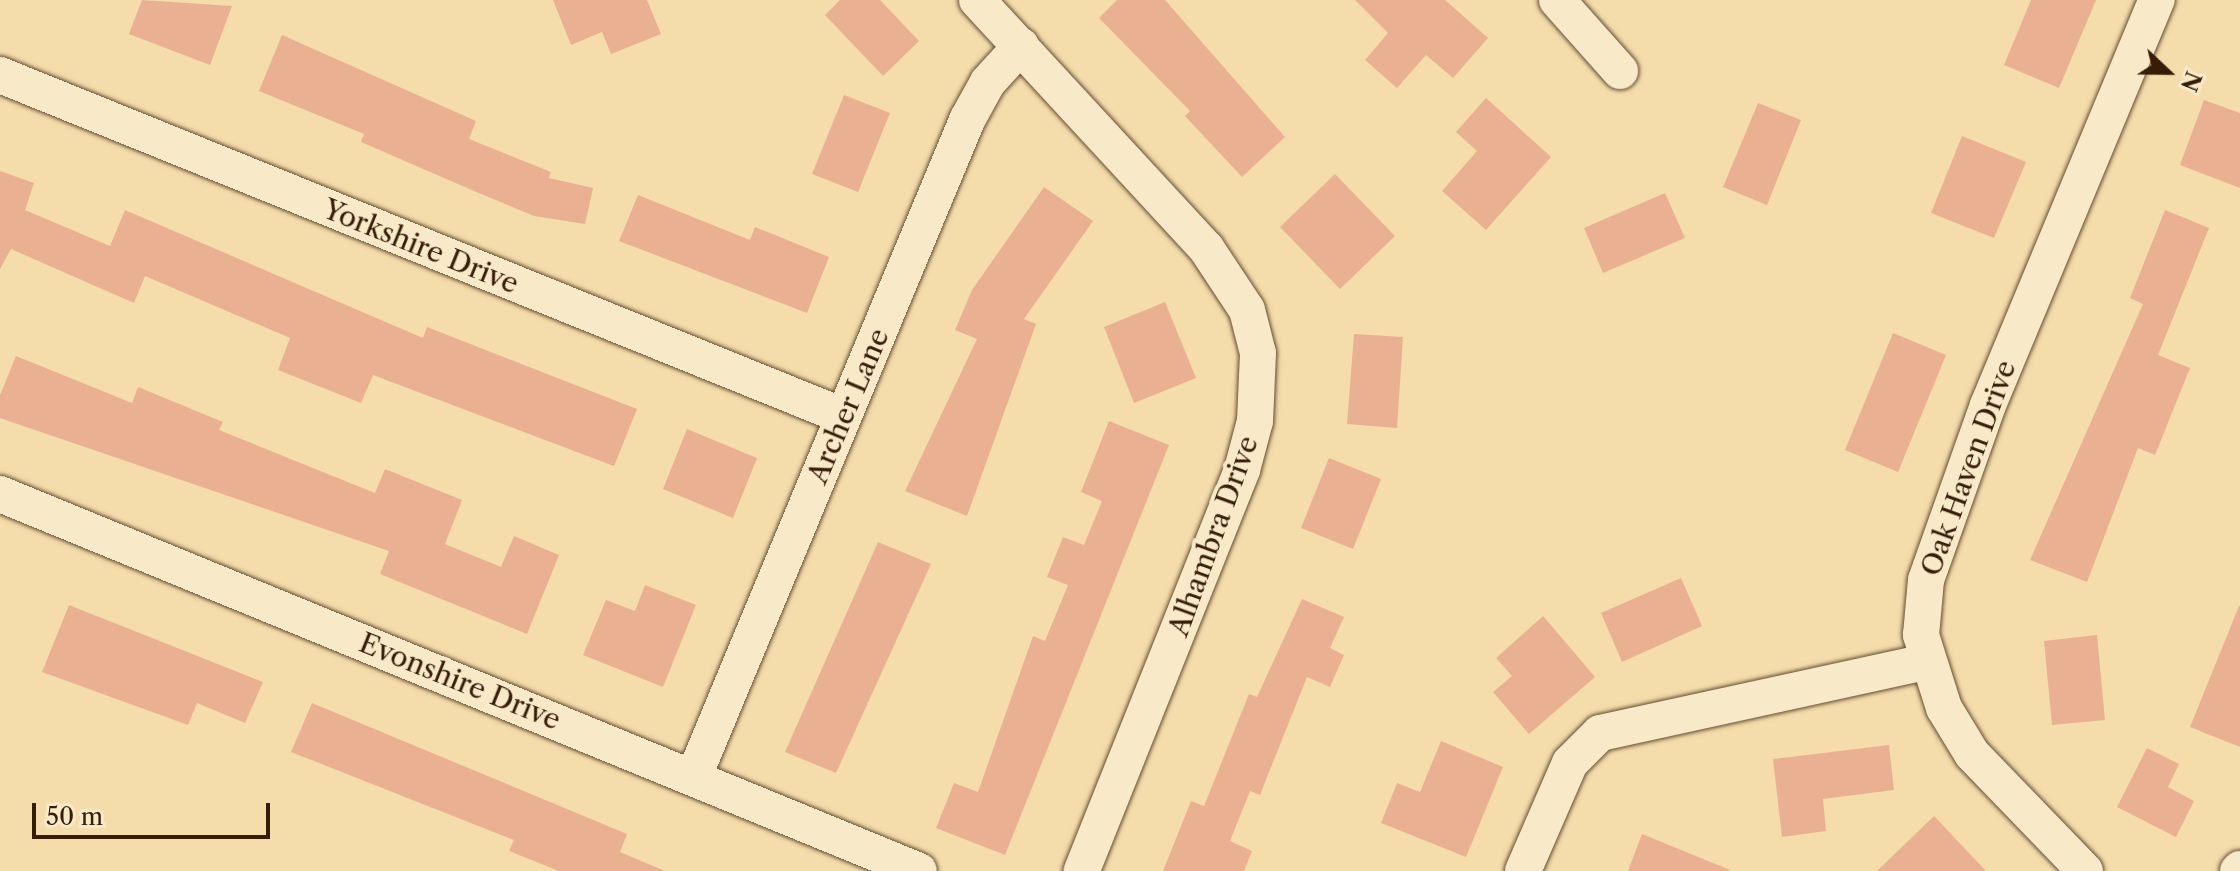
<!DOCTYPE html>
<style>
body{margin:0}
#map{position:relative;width:2240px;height:871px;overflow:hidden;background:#f4ddab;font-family:"Libre Caslon Text",serif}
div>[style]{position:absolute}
.building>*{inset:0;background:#eab092}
.roads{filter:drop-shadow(0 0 2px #664d31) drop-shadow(0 0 2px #664d31)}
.street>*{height:36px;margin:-18px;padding:0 18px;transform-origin:18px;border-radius:18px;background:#f8e9c8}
span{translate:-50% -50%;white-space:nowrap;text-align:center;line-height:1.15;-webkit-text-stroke:8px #f8e9c8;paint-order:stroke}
.street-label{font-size:28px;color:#361d08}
.north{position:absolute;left:2128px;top:32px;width:80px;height:80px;-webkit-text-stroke:6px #f8e9c8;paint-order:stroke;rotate:112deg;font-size:22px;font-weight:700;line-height:32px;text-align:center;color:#361d08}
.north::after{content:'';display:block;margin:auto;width:28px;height:36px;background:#361d08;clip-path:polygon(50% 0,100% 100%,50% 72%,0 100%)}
.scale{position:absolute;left:32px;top:803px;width:238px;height:36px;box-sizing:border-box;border:4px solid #361d08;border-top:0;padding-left:10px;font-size:24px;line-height:28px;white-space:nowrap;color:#361d08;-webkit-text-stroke:6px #f8e9c8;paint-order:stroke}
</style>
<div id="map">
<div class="building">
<i style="clip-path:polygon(142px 0,232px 6px,210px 65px,129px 34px)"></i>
<i style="clip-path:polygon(553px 0,647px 0,661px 34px,611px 54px,602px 32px,571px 45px)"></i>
<i style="clip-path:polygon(840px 0,880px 0,919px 41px,883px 76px,825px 15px)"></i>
<i style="clip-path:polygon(1117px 0,1165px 0,1285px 137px,1242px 177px,1185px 116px,1190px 111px,1099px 18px)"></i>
<i style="clip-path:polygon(1355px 0,1445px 0,1488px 38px,1453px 78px,1426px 55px,1397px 88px,1365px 60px,1388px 33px)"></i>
<i style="clip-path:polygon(2031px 0,2096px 0,2059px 88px,2004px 65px)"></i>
<i style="clip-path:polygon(282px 35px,476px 121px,469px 139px,551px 172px,549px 178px,593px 188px,585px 224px,534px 216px,474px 191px,361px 142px,364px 134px,259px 91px)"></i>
<i style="clip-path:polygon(844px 95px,890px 113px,858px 192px,812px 174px)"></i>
<i style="clip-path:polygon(1486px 98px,1551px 157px,1486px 230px,1442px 191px,1477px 151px,1456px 132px)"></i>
<i style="clip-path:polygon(2204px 100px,2240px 113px,2240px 188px,2180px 165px)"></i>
<i style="clip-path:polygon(1758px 103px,1801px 120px,1767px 205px,1723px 187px)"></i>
<i style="clip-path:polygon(1962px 136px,2026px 162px,1994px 238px,1931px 213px)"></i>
<i style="clip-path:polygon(0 171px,34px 183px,25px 210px,110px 246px,125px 210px,423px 338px,427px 327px,637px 409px,614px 466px,373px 375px,361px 403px,278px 370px,290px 338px,145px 276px,134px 303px,11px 249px,0 269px)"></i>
<i style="clip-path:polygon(1335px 174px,1395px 236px,1340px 289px,1280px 227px)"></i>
<i style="clip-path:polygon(1044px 187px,1093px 221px,1024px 319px,1036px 324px,967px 516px,905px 491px,977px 339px,955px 330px,972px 290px)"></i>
<i style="clip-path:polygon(1665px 193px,1685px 238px,1603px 273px,1584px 228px)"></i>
<i style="clip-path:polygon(638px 195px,750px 240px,755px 227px,829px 257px,807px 313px,619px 241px)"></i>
<i style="clip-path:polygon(2165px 210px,2209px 228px,2158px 355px,2190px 368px,2155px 455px,2138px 448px,2087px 582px,2030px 560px,2143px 304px,2130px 298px)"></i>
<i style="clip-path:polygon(1165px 302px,1196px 378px,1134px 403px,1104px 327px)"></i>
<i style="clip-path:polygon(1893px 333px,1946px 355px,1898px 472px,1845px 450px)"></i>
<i style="clip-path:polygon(1354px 334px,1403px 337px,1397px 428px,1347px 424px)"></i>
<i style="clip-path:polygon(16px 356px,132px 403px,138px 387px,223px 422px,219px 430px,375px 493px,385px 469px,462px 500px,445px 544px,501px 567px,514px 536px,559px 555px,527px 634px,380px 574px,389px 551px,0 418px,0 395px)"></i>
<i style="clip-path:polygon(1109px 421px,1169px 445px,1005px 855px,936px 828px,954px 783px,978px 792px,1033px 636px,1045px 641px,1068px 585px,1047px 577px,1063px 537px,1084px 545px,1102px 501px,1081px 492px)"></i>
<i style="clip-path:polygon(687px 429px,757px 458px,733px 518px,663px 489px)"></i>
<i style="clip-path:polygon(1329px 458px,1381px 479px,1353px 549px,1301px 528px)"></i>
<i style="clip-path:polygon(878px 542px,931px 564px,836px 773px,785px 752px)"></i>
<i style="clip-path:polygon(1681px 578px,1702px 626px,1622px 662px,1601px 613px)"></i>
<i style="clip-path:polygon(645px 585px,696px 605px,663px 687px,583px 655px,606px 600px,635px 611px)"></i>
<i style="clip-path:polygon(1302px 599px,1344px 617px,1330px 648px,1344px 655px,1330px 687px,1307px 677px,1260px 795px,1250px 791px,1230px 841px,1252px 851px,1244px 871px,1163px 871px,1191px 801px,1204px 806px,1249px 694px,1257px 697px)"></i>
<i style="clip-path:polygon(69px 605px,263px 682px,245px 723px,197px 703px,188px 725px,42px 672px)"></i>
<i style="clip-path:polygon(2239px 606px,2240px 606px,2240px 747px,2190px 727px)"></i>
<i style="clip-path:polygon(1543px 616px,1595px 677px,1529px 734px,1493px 692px,1512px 676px,1496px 658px)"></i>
<i style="clip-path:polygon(2097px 635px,2105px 720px,2052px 725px,2044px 641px)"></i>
<i style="clip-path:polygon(312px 703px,627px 834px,620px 852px,665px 871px,559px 871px,509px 851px,514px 840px,291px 752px)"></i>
<i style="clip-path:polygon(1441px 741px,1503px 767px,1466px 857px,1381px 823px,1397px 783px,1420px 792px)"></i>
<i style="clip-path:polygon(1889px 745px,1894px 790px,1823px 799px,1826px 831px,1782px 837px,1773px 759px)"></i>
<i style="clip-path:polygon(2147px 748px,2179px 764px,2168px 787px,2194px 801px,2176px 837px,2117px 807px)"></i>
<i style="clip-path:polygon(1934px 816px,1986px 871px,1877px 871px)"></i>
<i style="clip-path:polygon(1642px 834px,1730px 870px,1730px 871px,1628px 871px)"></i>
</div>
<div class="roads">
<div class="street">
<i style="left:977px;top:0;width:338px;rotate:47.3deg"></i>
<i style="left:1206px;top:248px;width:74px;rotate:56.5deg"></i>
<i style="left:1247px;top:310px;width:44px;rotate:75.7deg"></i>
<i style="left:1258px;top:353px;width:68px;rotate:92.5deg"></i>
<i style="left:1255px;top:421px;width:51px;rotate:104.9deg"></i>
<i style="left:1242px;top:470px;width:432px;rotate:111.8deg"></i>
<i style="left:1557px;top:0;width:95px;rotate:48.4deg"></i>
<i style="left:0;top:75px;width:909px;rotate:22.02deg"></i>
<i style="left:0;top:494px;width:993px;rotate:22.3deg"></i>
<i style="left:694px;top:776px;width:711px;rotate:-67.4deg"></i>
<i style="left:967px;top:120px;width:43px;rotate:-61.1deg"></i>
<i style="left:988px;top:82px;width:49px;rotate:-47.5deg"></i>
<i style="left:1523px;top:871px;width:118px;rotate:-66.5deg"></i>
<i style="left:1570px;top:763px;width:42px;rotate:-45deg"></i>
<i style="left:1600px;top:733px;width:334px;rotate:-12.3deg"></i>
<i style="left:2085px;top:871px;width:163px;rotate:-134deg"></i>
<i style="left:1972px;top:754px;width:54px;rotate:-121.3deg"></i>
<i style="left:1944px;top:708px;width:77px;rotate:-107.5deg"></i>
<i style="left:1921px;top:635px;width:55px;rotate:-84.8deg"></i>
<i style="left:1926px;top:580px;width:186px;rotate:-70.5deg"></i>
<i style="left:1988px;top:405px;width:439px;rotate:-67.4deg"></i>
<i style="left:2238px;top:871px;width:3px;rotate:-45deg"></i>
</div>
</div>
<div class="street-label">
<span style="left:421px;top:246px;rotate:22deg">Yorkshire Drive</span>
<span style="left:848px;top:406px;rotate:-67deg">Archer Lane</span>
<span style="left:1968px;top:468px;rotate:-70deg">Oak Haven Drive</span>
<span style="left:1213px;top:536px;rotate:-70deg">Alhambra Drive</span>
<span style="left:460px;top:681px;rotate:22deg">Evonshire Drive</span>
</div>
<div class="north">N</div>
<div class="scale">50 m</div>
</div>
